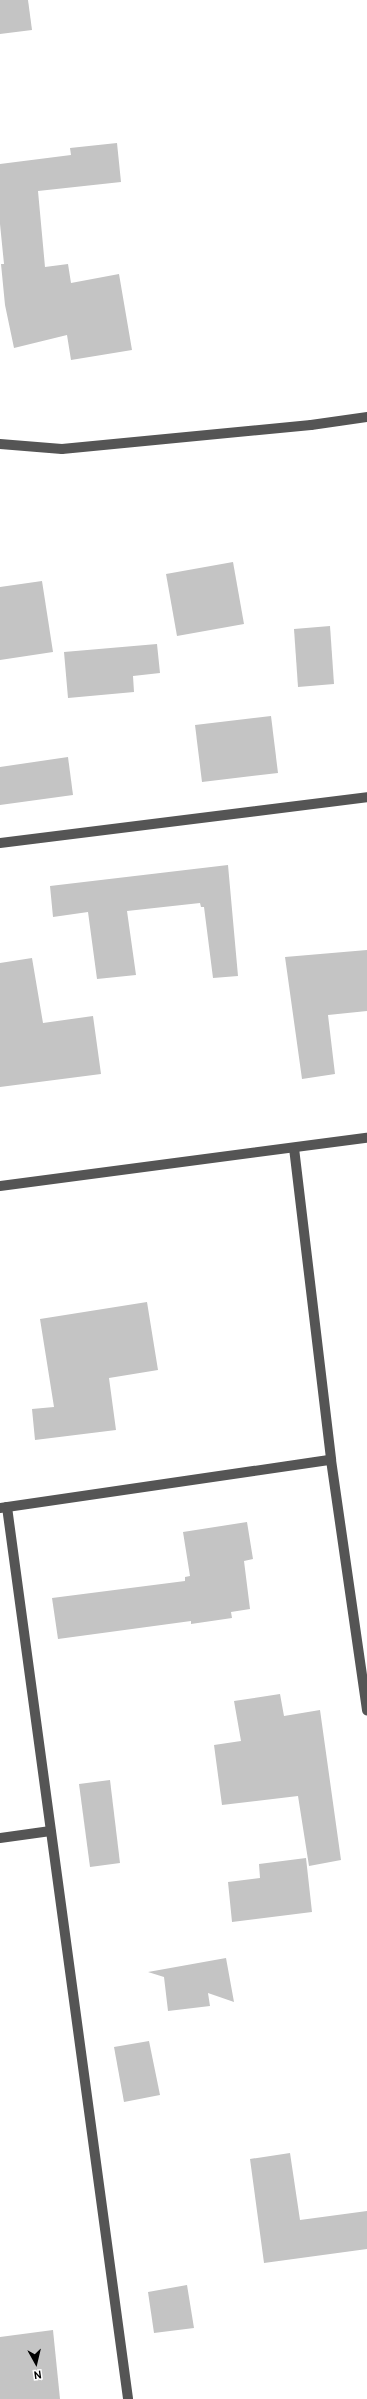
<!DOCTYPE html>
<style>
body{margin:0}
#map{position:relative;width:367px;height:2399px;overflow:hidden;background:#fff;font-family:Cabin,sans-serif}
div>[style]{position:absolute}
.building>*{inset:0;background:#c4c4c4}
.minor>*{height:10px;margin:-5px;padding:0 5px;transform-origin:5px;border-radius:5px;background:#555}
span{translate:-50% -50%;white-space:nowrap;text-align:center;line-height:1.15;-webkit-text-stroke:3.5px #fff;paint-order:stroke}
.north{position:absolute;left:16px;top:2343px;width:40px;height:40px;-webkit-text-stroke:3px #fff;paint-order:stroke;rotate:172deg;font-size:11px;font-weight:700;line-height:16px;text-align:center;color:#000}
.north::after{content:'';display:block;margin:auto;width:14px;height:18px;background:#000;clip-path:polygon(50% 0,100% 100%,50% 72%,0 100%)}
</style>
<div id="map">
<div class="building">
<i style="clip-path:polygon(0 0,28px 0,32px 30px,0 34px)"></i>
<i style="clip-path:polygon(117px 143px,121px 182px,38px 191px,45px 267px,68px 264px,71px 283px,119px 274px,132px 350px,71px 360px,67px 335px,14px 348px,5px 305px,1px 264px,4px 264px,0 224px,0 164px,71px 155px,70px 148px)"></i>
<i style="clip-path:polygon(233px 562px,244px 624px,177px 636px,166px 574px)"></i>
<i style="clip-path:polygon(42px 581px,53px 652px,0 660px,0 587px)"></i>
<i style="clip-path:polygon(330px 626px,334px 684px,298px 687px,294px 629px)"></i>
<i style="clip-path:polygon(157px 644px,160px 673px,133px 676px,134px 692px,68px 698px,64px 652px)"></i>
<i style="clip-path:polygon(271px 716px,278px 773px,202px 782px,195px 725px)"></i>
<i style="clip-path:polygon(68px 757px,73px 795px,0 805px,0 767px)"></i>
<i style="clip-path:polygon(228px 865px,238px 976px,213px 978px,204px 907px,201px 907px,200px 903px,127px 911px,136px 975px,97px 979px,88px 912px,53px 917px,50px 886px)"></i>
<i style="clip-path:polygon(367px 950px,367px 1011px,328px 1015px,335px 1074px,302px 1079px,285px 957px)"></i>
<i style="clip-path:polygon(32px 958px,43px 1023px,93px 1016px,101px 1074px,0 1087px,0 963px)"></i>
<i style="clip-path:polygon(147px 1302px,158px 1370px,109px 1378px,116px 1430px,35px 1440px,32px 1409px,54px 1407px,40px 1319px)"></i>
<i style="clip-path:polygon(247px 1522px,253px 1559px,244px 1561px,250px 1609px,231px 1612px,232px 1618px,191px 1624px,191px 1621px,58px 1639px,52px 1598px,185px 1581px,185px 1577px,190px 1576px,183px 1532px)"></i>
<i style="clip-path:polygon(280px 1694px,284px 1716px,320px 1710px,341px 1860px,309px 1866px,298px 1796px,222px 1805px,214px 1745px,241px 1741px,234px 1701px)"></i>
<i style="clip-path:polygon(110px 1780px,120px 1863px,90px 1867px,79px 1784px)"></i>
<i style="clip-path:polygon(306px 1858px,312px 1912px,232px 1922px,228px 1882px,260px 1878px,259px 1864px)"></i>
<i style="clip-path:polygon(226px 1958px,234px 2002px,208px 1993px,210px 2006px,168px 2011px,164px 1977px,148px 1972px)"></i>
<i style="clip-path:polygon(149px 2041px,160px 2095px,124px 2102px,114px 2047px)"></i>
<i style="clip-path:polygon(290px 2153px,300px 2220px,367px 2211px,367px 2249px,264px 2263px,250px 2159px)"></i>
<i style="clip-path:polygon(187px 2285px,194px 2328px,154px 2333px,148px 2292px)"></i>
<i style="clip-path:polygon(53px 2330px,60px 2399px,0 2399px,0 2337px)"></i>
</div>
<div class="minor">
<i style="left:0;top:444px;width:62px;rotate:4.6deg"></i>
<i style="left:62px;top:449px;width:250px;rotate:-5.5deg"></i>
<i style="left:311px;top:425px;width:57px;rotate:-8.1deg"></i>
<i style="left:0;top:843px;width:370px;rotate:-7.1deg"></i>
<i style="left:294px;top:1148px;width:314px;rotate:83.2deg"></i>
<i style="left:331px;top:1460px;width:253px;rotate:81.8deg"></i>
<i style="left:0;top:1186px;width:370px;rotate:-7.5deg"></i>
<i style="left:7px;top:1507px;width:900px;rotate:82.27deg"></i>
<i style="left:0;top:1508px;width:334px;rotate:-8.3deg"></i>
<i style="left:0;top:1838px;width:51px;rotate:-7.8deg"></i>
</div>
<div class="north">N</div>
</div>
